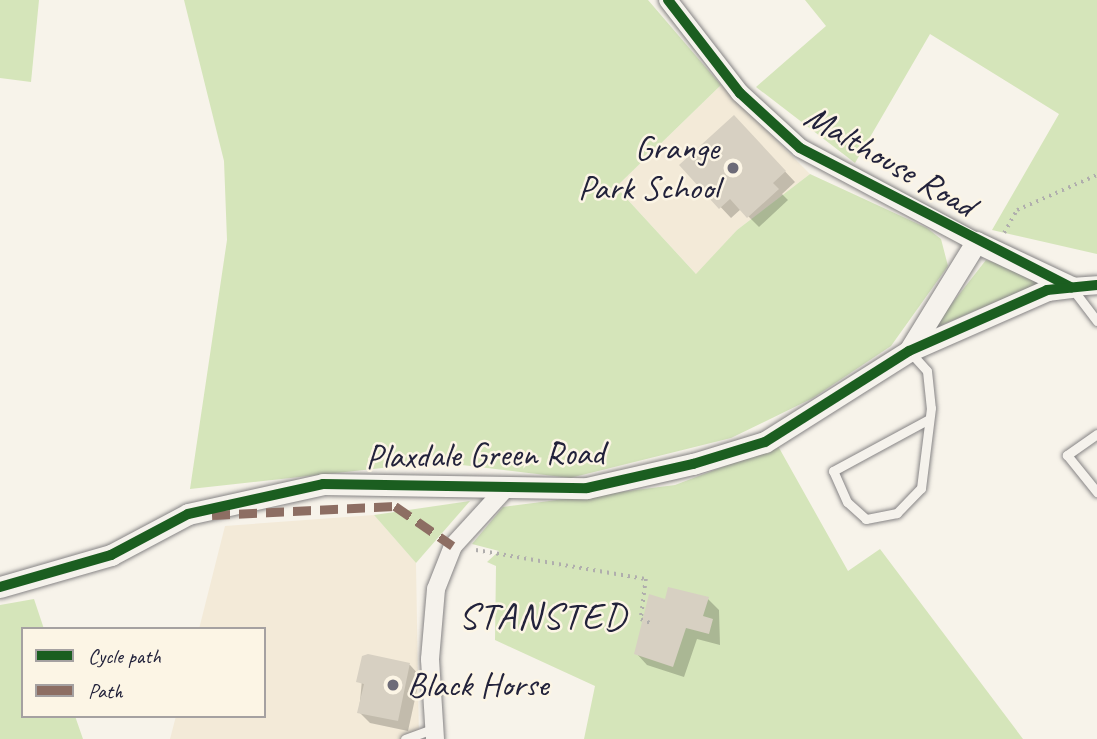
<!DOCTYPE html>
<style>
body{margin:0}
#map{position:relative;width:1097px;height:739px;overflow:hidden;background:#f7f3ea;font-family:Caveat,sans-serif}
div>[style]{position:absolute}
.built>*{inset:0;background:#f3ead8}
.green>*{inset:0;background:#d5e5ba}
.shadow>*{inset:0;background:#0003}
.building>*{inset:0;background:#d7d0c2}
.path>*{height:3.5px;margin-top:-1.75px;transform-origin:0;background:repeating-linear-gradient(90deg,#b0aead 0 2px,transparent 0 7px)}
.roads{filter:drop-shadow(0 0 2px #868485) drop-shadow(0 0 2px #868485)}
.service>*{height:9px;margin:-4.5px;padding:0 4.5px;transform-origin:4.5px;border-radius:4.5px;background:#f5f2ec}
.minor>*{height:18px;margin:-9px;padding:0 9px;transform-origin:9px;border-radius:9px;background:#f5f2ec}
.tertiary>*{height:21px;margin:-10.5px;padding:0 10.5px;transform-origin:10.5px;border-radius:10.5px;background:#f5f2ec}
.quiet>*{height:9px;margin-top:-4.5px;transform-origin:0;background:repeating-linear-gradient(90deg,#8d6e63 0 18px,transparent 0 27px)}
.cycleway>*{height:10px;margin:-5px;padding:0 5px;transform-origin:5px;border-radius:5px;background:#1b5e20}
.dots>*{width:19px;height:19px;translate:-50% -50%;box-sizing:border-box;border:4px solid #fcf5e5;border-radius:50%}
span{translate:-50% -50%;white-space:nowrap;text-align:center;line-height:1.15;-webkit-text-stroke:5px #fcf5e5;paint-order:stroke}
.poi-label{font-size:35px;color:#22223b}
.right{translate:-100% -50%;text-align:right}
.left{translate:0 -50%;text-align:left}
.street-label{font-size:35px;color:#22223b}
.quarter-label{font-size:38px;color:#22223b;letter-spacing:2px}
.legend{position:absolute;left:21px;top:627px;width:245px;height:91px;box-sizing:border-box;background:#fcf5e5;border:2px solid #a5a1a1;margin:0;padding:9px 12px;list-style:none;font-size:21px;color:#22223b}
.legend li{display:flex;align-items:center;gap:14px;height:35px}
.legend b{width:35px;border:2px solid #a5a1a1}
</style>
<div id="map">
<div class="built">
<i style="clip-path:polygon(721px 85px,810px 174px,737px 230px,698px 276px,616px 187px)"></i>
<i style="clip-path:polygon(374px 515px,416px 563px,419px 739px,170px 739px,176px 716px,264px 716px,264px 629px,199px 629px,225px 526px)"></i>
</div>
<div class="green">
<i style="clip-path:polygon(0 0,39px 0,31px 82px,0 78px)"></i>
<i style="clip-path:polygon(184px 0,648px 0,721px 85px,616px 187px,696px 274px,737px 230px,810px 174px,927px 228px,941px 239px,948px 266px,891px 346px,813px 398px,731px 438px,570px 478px,437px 462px,190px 489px,227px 240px,224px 161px)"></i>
<i style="clip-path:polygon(805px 0,1097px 0,1097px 254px,992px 230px,1059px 114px,930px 34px,855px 163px,756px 87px,826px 26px)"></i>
<i style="clip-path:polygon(986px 260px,1050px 279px,932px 329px)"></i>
<i style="clip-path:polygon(778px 446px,848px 571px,880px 549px,1023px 739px,584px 739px,595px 686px,495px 640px,496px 566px,487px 562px,499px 551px,472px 544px,503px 507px,675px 485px)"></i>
<i style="clip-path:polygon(470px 501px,416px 563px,374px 515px)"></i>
<i style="clip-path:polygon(34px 599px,44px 629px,23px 629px,23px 716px,75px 716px,83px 739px,0 739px,0 605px)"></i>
</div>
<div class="shadow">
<i style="clip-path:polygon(744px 128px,795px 182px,782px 194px,788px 200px,759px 227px,741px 209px,731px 218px,682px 166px)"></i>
<i style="clip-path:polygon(708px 599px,719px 610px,720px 645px,697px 639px,684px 677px,647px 665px,636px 653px,666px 601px)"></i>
<i style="clip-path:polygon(364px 658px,410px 665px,420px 676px,408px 731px,370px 723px,359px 712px)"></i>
</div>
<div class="building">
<i style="clip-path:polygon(734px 115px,786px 171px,773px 183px,779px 189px,747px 218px,730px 199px,719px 209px,679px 165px)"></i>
<i style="clip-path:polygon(668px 587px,709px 597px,703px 616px,713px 619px,709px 634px,686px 628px,673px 667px,634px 654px,649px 594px,665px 599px)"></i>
<i style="clip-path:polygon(368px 654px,410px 663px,398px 721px,357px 713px,364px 684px,356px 682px,362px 656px)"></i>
</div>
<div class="path">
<i style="left:1004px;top:233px;width:26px;rotate:-61deg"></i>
<i style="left:1017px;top:210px;width:87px;rotate:-23.6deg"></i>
<i style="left:476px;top:550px;width:172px;rotate:9.7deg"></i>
<i style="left:646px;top:579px;width:40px;rotate:97.1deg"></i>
<i style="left:641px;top:619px;width:10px;rotate:24deg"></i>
</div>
<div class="roads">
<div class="service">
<i style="left:1071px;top:287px;width:43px;rotate:52.6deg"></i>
<i style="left:910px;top:352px;width:25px;rotate:48deg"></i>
<i style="left:927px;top:371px;width:37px;rotate:84deg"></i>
<i style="left:931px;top:408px;width:81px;rotate:97.1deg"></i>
<i style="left:921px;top:488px;width:35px;rotate:134deg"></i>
<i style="left:897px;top:513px;width:32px;rotate:169deg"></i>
<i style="left:866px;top:519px;width:25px;rotate:-138deg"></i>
<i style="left:847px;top:502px;width:34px;rotate:-114deg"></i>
<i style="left:833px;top:471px;width:109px;rotate:-28.4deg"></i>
<i style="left:1097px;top:434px;width:37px;rotate:145deg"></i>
<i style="left:1067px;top:455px;width:48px;rotate:51deg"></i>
<i style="left:405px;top:739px;width:32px;rotate:-20deg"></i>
</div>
<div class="minor">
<i style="left:668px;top:0;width:118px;rotate:52.3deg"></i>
<i style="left:740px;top:93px;width:81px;rotate:42.5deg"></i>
<i style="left:800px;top:148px;width:200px;rotate:28.1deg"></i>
<i style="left:1071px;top:287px;width:26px;rotate:-4deg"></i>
<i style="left:435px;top:739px;width:80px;rotate:-93.6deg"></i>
<i style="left:430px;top:659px;width:70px;rotate:-85.1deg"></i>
<i style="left:436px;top:589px;width:46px;rotate:-68.4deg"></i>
<i style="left:453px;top:546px;width:77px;rotate:-47.6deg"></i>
</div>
<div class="tertiary">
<i style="left:909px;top:351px;width:128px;rotate:-58.4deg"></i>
<i style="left:976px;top:242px;width:105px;rotate:25.3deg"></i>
<i style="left:0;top:587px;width:116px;rotate:-16.1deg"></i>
<i style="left:111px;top:555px;width:87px;rotate:-28deg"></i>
<i style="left:188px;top:514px;width:138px;rotate:-12.5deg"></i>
<i style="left:323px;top:484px;width:264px;rotate:0.9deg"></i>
<i style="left:587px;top:488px;width:109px;rotate:-12.8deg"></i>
<i style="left:693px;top:464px;width:75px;rotate:-17deg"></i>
<i style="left:765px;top:442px;width:170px;rotate:-32.3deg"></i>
<i style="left:909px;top:351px;width:151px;rotate:-23.8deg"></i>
<i style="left:1047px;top:290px;width:24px;rotate:-7deg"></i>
</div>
</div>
<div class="quiet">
<i style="left:212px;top:515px;width:183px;rotate:-2.8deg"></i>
<i style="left:395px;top:506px;width:70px;rotate:34.6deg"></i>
</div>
<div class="cycleway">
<i style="left:668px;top:0;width:118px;rotate:52.3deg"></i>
<i style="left:740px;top:93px;width:81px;rotate:42.5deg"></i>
<i style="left:800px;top:148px;width:305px;rotate:27.2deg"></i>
<i style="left:0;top:587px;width:116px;rotate:-16.1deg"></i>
<i style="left:111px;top:555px;width:87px;rotate:-28deg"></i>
<i style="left:188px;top:514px;width:138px;rotate:-12.5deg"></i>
<i style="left:323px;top:484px;width:264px;rotate:0.9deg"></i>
<i style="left:587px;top:488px;width:109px;rotate:-12.8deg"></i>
<i style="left:693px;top:464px;width:75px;rotate:-17deg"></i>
<i style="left:765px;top:442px;width:170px;rotate:-32.3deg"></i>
<i style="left:909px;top:351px;width:151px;rotate:-23.8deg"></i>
<i style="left:1047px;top:290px;width:50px;rotate:-5.7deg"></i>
</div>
<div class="dots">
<i style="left:733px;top:168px;background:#6d6b78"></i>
<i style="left:393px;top:685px;background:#6d6b78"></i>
</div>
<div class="poi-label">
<span class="right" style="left:719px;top:168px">Grange<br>Park School</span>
<span class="left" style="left:407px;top:685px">Black Horse</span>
</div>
<div class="street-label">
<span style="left:890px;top:161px;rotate:30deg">Malthouse Road</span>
<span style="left:485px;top:455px;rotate:-1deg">Plaxdale Green Road</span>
</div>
<div class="quarter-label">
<span style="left:543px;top:616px">STANSTED</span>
</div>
<ul class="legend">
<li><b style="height:9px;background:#1b5e20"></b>Cycle path</li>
<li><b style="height:9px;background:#8d6e63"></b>Path</li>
</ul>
</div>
